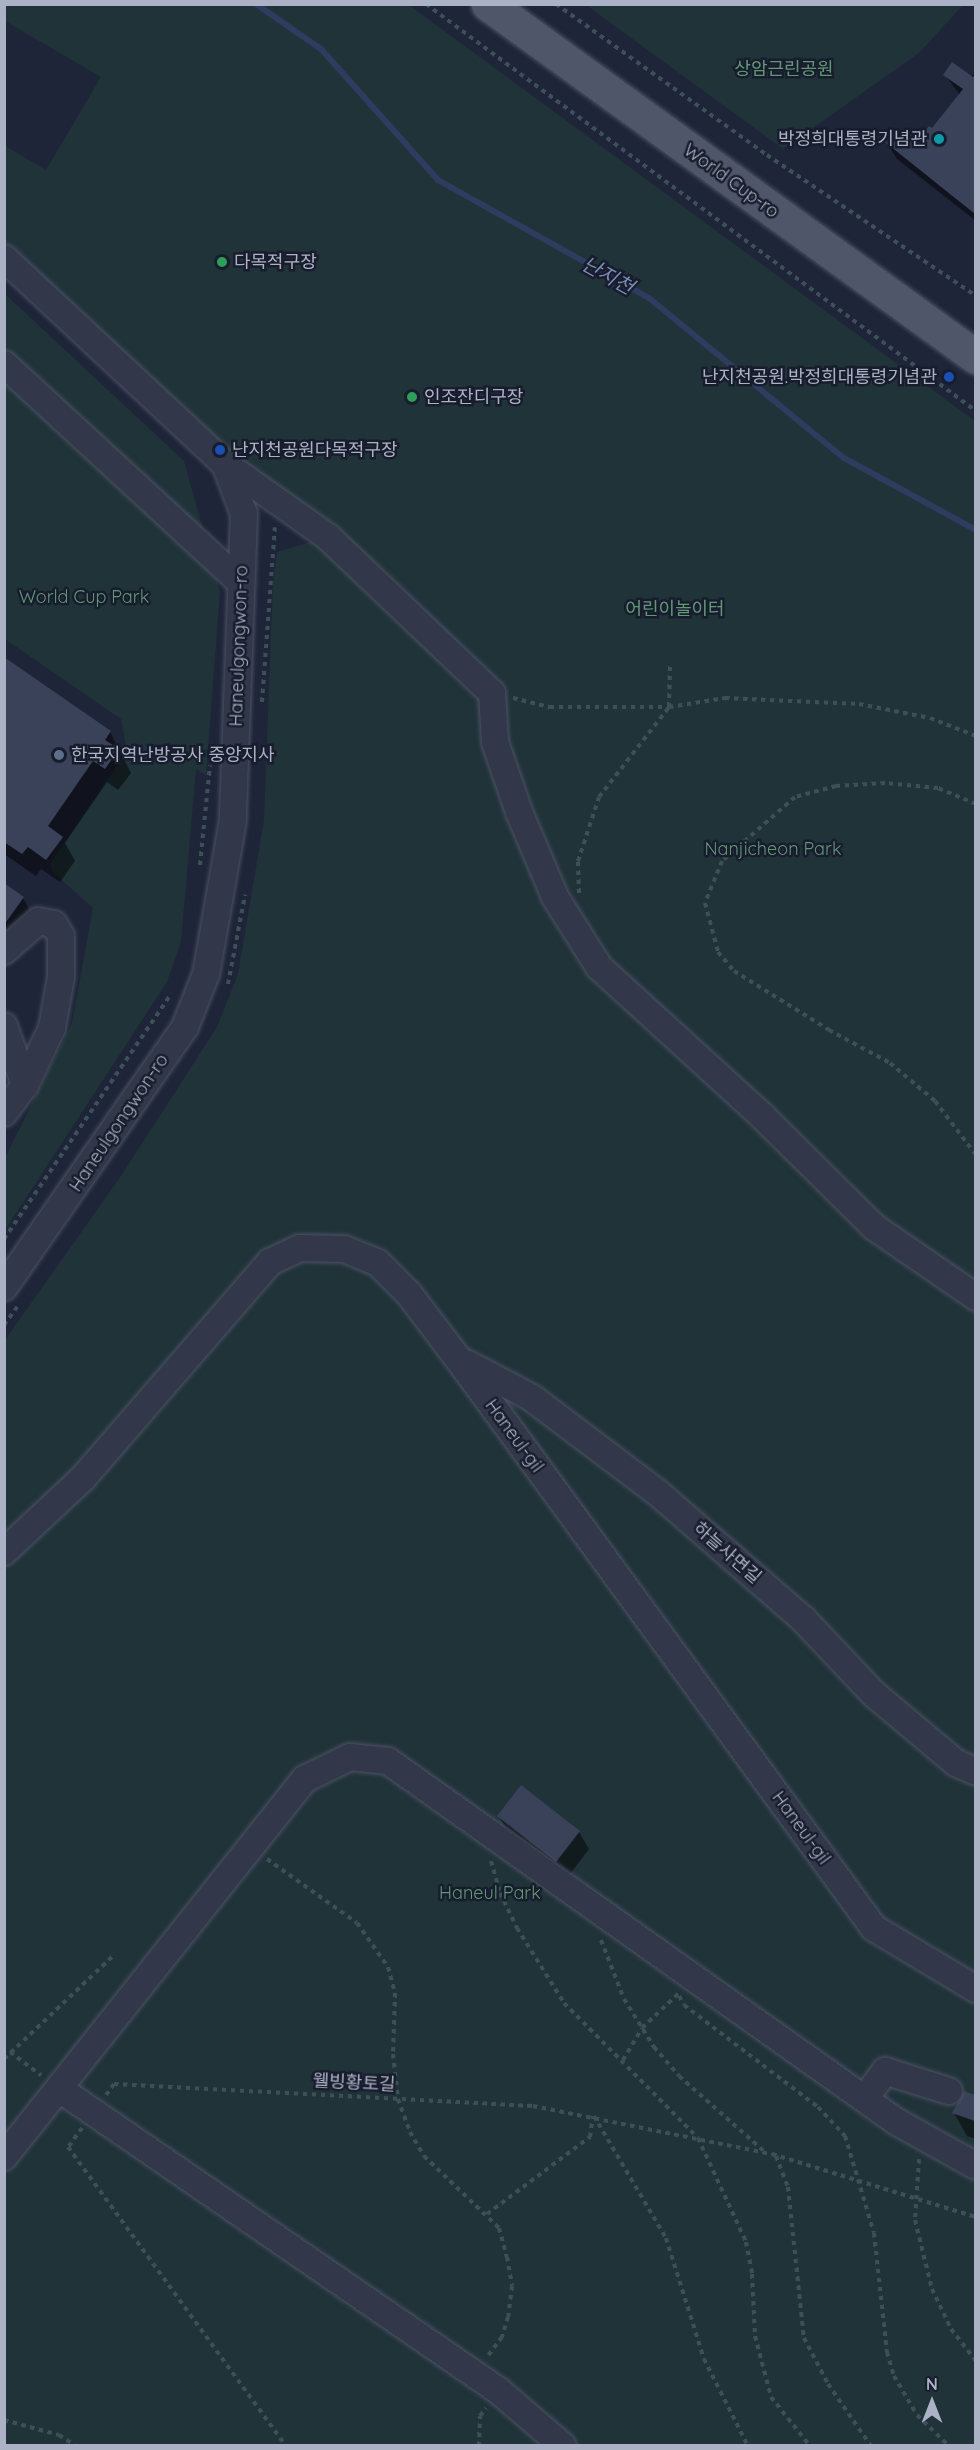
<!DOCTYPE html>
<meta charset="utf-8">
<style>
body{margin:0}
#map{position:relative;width:980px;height:2450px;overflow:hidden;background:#1e2538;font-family:Quicksand,"Noto Sans KR",sans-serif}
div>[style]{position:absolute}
.green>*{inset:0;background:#203339}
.shadow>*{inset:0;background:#0007}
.stream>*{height:6px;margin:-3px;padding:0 3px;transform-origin:3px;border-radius:3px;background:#2f3b5f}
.building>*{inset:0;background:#3a4259}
.path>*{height:4px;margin-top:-2px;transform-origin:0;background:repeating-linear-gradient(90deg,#3e5057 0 4.5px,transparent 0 9px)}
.roads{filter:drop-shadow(0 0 2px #4c5264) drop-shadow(0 0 2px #4c5264)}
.minor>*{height:26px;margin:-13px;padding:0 13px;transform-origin:13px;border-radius:13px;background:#323849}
.major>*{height:33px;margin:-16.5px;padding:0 16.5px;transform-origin:16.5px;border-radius:16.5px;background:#4f5669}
.dots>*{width:16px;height:16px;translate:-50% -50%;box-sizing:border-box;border:3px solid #181d2d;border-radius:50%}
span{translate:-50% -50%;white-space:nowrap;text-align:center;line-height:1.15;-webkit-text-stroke:5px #181d2d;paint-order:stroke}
.park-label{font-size:18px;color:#629776}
.poi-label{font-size:18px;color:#acb2c6}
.right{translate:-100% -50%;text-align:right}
.left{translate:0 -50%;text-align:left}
.street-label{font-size:18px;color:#acb2c6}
.water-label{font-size:20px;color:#7a8ab5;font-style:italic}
.frame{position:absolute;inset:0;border:6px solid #acb2c6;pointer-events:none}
.north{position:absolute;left:902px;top:2372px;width:60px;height:60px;-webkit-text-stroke:4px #181d2d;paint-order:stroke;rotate:0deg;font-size:16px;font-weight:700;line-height:24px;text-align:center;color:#acb2c6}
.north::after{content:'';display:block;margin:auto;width:21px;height:27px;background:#acb2c6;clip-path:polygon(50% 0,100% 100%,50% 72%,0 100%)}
</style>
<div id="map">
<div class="green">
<i style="clip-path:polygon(5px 4px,409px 5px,975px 421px,975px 2445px,5px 2445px,5px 1340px,121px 1176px,217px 1027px,238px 974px,264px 820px,273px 583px,277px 552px,327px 537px,5px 258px,5px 146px,46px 170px,101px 77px,5px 21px)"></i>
<i style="clip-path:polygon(586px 5px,963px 5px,919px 53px,783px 149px)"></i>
<i style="clip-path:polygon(5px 294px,184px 461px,220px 592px,206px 775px,196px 769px,181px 942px,167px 982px,5px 1230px,4px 1160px,72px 1023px,93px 908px,53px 872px,50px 864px,127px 751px,121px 719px,5px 639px)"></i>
</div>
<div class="shadow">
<i style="clip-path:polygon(976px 71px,976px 221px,897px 159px,887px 143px,921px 138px,932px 130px,960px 95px,945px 75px,971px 77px)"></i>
<i style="clip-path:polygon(4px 659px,110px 732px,131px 773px,118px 790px,107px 782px,65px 843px,75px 861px,60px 882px,41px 869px,36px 876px,4px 854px)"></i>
<i style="clip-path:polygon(4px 885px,23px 898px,36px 921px,4px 965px)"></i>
<i style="clip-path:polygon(499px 1816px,579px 1832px,589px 1849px,567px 1878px,509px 1834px)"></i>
<i style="clip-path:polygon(964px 2093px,976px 2096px,976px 2139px,967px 2136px,954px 2113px)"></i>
</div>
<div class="stream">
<i style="left:256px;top:4px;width:79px;rotate:34.7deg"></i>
<i style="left:321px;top:49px;width:176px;rotate:48.2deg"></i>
<i style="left:438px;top:180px;width:242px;rotate:29.2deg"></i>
<i style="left:649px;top:298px;width:252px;rotate:39.4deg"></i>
<i style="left:844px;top:458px;width:150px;rotate:28.6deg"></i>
</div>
<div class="building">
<i style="clip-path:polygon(952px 62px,973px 77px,975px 74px,975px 214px,885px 142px,920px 137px,929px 126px,932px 128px,963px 89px,943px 75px)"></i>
<i style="clip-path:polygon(4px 657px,111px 731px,105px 740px,119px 749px,105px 769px,93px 761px,48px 826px,63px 837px,46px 860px,28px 847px,22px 854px,4px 842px)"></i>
<i style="clip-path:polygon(4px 883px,24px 897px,4px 925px)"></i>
<i style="clip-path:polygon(521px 1785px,580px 1831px,556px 1862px,497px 1816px)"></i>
<i style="clip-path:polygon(964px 2091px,975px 2095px,975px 2121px,952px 2113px)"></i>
</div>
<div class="path">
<i style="left:426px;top:4px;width:684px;rotate:36.5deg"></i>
<i style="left:556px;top:4px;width:259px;rotate:35.6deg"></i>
<i style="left:767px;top:155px;width:252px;rotate:34deg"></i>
<i style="left:513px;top:698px;width:38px;rotate:14deg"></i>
<i style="left:550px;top:707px;width:119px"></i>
<i style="left:669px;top:707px;width:57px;rotate:-9.1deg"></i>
<i style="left:725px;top:698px;width:134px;rotate:2.6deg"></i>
<i style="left:859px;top:704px;width:72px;rotate:11.2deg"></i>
<i style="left:930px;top:718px;width:49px;rotate:21.4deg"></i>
<i style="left:262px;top:702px;width:175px;rotate:-85.8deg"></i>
<i style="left:976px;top:804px;width:41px;rotate:-157.2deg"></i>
<i style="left:938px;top:788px;width:53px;rotate:-174.6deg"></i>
<i style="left:885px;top:783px;width:49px;rotate:176.5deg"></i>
<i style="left:836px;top:786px;width:42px;rotate:165deg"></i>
<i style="left:795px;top:797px;width:97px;rotate:138.8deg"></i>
<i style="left:722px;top:861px;width:45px;rotate:112deg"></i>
<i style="left:705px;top:903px;width:51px;rotate:75.1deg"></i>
<i style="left:718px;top:952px;width:25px;rotate:50deg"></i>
<i style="left:734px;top:971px;width:112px;rotate:31.8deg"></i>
<i style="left:829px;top:1030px;width:69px;rotate:28.4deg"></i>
<i style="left:890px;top:1063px;width:59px;rotate:40.2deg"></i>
<i style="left:935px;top:1101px;width:68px;rotate:52.8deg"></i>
<i style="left:200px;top:865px;width:100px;rotate:-84.3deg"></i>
<i style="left:579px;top:893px;width:32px;rotate:-92deg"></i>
<i style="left:578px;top:861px;width:67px;rotate:-71.8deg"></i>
<i style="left:599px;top:797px;width:114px;rotate:-52.1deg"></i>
<i style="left:669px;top:707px;width:41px;rotate:-88.6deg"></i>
<i style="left:228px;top:984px;width:91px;rotate:-79.2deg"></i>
<i style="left:4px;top:1239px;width:297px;rotate:-55.7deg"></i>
<i style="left:4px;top:1325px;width:24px;rotate:-54deg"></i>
<i style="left:267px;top:1859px;width:110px;rotate:35.4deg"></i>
<i style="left:357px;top:1923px;width:54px;rotate:54.8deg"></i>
<i style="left:388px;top:1967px;width:27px;rotate:75deg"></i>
<i style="left:395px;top:1993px;width:61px;rotate:91.9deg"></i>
<i style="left:393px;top:2054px;width:45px;rotate:83.7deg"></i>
<i style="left:398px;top:2099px;width:35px;rotate:70deg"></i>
<i style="left:410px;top:2132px;width:28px;rotate:60deg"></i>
<i style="left:424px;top:2156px;width:104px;rotate:43.8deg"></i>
<i style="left:499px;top:2228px;width:30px;rotate:75deg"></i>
<i style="left:507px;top:2257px;width:29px;rotate:80deg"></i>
<i style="left:512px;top:2286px;width:31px;rotate:97deg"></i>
<i style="left:508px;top:2317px;width:21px;rotate:107deg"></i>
<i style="left:502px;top:2337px;width:25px;rotate:127deg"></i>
<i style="left:491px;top:1861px;width:33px;rotate:74deg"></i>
<i style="left:500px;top:1893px;width:39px;rotate:64deg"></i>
<i style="left:517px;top:1928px;width:89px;rotate:57.9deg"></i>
<i style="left:564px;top:2003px;width:190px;rotate:45.2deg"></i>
<i style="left:698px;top:2138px;width:115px;rotate:65.2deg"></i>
<i style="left:746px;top:2242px;width:33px;rotate:79deg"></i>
<i style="left:752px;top:2274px;width:62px;rotate:87.2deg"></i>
<i style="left:755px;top:2336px;width:63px;rotate:75.3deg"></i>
<i style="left:771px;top:2397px;width:63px;rotate:51.5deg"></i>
<i style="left:601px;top:1940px;width:63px;rotate:68.7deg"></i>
<i style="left:624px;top:1999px;width:57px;rotate:58deg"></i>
<i style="left:654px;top:2047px;width:38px;rotate:49deg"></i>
<i style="left:679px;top:2076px;width:115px;rotate:41.5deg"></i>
<i style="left:679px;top:1996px;width:10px;rotate:61deg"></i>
<i style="left:684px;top:2005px;width:168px;rotate:37.3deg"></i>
<i style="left:818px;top:2107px;width:40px;rotate:47deg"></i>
<i style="left:845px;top:2136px;width:101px;rotate:73.4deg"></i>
<i style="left:874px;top:2233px;width:120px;rotate:83.8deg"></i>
<i style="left:887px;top:2352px;width:25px;rotate:74deg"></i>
<i style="left:894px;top:2376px;width:45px;rotate:59.5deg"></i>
<i style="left:917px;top:2415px;width:45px;rotate:44.1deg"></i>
<i style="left:10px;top:2052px;width:39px;rotate:37deg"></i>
<i style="left:4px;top:2059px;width:150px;rotate:-43.4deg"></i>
<i style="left:623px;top:2060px;width:37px;rotate:-59deg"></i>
<i style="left:642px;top:2028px;width:50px;rotate:-43.4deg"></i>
<i style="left:106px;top:2095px;width:14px;rotate:-54deg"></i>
<i style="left:114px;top:2084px;width:420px;rotate:3deg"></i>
<i style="left:533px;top:2106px;width:244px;rotate:11.4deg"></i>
<i style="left:772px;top:2154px;width:214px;rotate:17.2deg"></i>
<i style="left:594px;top:2116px;width:142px;rotate:59.5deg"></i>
<i style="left:666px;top:2238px;width:127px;rotate:72.6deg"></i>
<i style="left:704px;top:2359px;width:97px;rotate:63.2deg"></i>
<i style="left:82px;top:2128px;width:24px;rotate:126deg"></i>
<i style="left:68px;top:2147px;width:370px;rotate:53.9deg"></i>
<i style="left:776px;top:2156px;width:33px;rotate:69deg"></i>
<i style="left:788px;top:2187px;width:152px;rotate:84deg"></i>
<i style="left:804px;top:2338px;width:52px;rotate:62.4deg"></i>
<i style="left:828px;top:2384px;width:75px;rotate:55.3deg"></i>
<i style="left:919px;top:2159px;width:61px;rotate:93.8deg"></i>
<i style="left:915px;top:2220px;width:71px;rotate:76.2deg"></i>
<i style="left:932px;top:2289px;width:44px;rotate:64.6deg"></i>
<i style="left:951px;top:2329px;width:41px;rotate:52deg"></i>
<i style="left:487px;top:2214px;width:129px;rotate:-36.8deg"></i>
<i style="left:590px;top:2137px;width:21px;rotate:-82deg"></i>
<i style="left:4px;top:2420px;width:57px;rotate:15.3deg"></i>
<i style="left:59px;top:2435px;width:20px;rotate:33deg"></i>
<i style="left:479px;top:2446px;width:30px;rotate:-88deg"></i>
<i style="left:480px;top:2416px;width:10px;rotate:-53deg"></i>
</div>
<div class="roads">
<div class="minor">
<i style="left:4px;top:258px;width:302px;rotate:43deg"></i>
<i style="left:225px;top:464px;width:53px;rotate:69.2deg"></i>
<i style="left:244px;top:514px;width:306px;rotate:92.1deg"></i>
<i style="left:233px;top:820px;width:156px;rotate:99.9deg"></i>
<i style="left:206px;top:974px;width:57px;rotate:111.6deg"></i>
<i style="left:185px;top:1027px;width:317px;rotate:124.8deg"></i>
<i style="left:4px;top:364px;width:323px;rotate:42.7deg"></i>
<i style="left:225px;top:464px;width:126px;rotate:35.3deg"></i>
<i style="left:328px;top:537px;width:226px;rotate:43.6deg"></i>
<i style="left:492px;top:693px;width:49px;rotate:86.5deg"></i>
<i style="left:495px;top:742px;width:74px;rotate:71.1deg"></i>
<i style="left:519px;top:812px;width:92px;rotate:67deg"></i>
<i style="left:555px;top:897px;width:83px;rotate:57.8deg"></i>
<i style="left:599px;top:967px;width:222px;rotate:42.4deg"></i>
<i style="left:763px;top:1117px;width:156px;rotate:44.7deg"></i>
<i style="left:874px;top:1227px;width:124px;rotate:34.5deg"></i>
<i style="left:4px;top:951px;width:45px;rotate:-41.4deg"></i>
<i style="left:38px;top:921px;width:16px;rotate:11deg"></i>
<i style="left:54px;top:924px;width:14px;rotate:60deg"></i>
<i style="left:61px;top:936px;width:41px;rotate:90deg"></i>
<i style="left:61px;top:977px;width:52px;rotate:100deg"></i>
<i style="left:52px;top:1028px;width:63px;rotate:115.3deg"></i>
<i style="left:25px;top:1085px;width:35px;rotate:127deg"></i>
<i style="left:4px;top:1026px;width:63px;rotate:70.4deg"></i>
<i style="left:466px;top:1363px;width:75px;rotate:27.9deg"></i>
<i style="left:532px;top:1398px;width:158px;rotate:37deg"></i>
<i style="left:658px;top:1493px;width:192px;rotate:41deg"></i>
<i style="left:803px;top:1619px;width:103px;rotate:46.6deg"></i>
<i style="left:874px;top:1694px;width:107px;rotate:40.1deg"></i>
<i style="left:956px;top:1763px;width:22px;rotate:24deg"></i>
<i style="left:4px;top:1552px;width:108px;rotate:-43.1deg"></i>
<i style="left:83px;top:1478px;width:286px;rotate:-49.1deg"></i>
<i style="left:270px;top:1262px;width:33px;rotate:-25deg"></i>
<i style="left:300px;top:1248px;width:44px;rotate:1.3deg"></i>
<i style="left:344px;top:1249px;width:35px;rotate:22deg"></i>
<i style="left:377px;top:1262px;width:45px;rotate:45deg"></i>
<i style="left:409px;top:1294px;width:83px;rotate:52.9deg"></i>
<i style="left:459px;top:1360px;width:703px;rotate:53.85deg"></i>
<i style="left:874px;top:1928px;width:119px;rotate:30.9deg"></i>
<i style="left:61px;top:2090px;width:531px;rotate:34.5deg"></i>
<i style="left:499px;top:2391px;width:84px;rotate:40.7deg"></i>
<i style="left:865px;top:2098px;width:34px;rotate:-53deg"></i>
<i style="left:885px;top:2071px;width:67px;rotate:17.4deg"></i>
<i style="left:4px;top:2157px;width:483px;rotate:-51.5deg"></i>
<i style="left:305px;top:1779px;width:50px;rotate:-26.1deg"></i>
<i style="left:350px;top:1757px;width:38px;rotate:6deg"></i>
<i style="left:388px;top:1761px;width:624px;rotate:35.35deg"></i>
<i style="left:897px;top:2122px;width:90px;rotate:29.1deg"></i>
</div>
<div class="major">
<i style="left:488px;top:4px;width:602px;rotate:35.88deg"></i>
</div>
</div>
<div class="dots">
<i style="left:939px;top:139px;background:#0f9aa8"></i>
<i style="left:222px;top:262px;background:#2e9e5b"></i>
<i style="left:949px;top:377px;background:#1a4fb4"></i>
<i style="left:412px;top:397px;background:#2e9e5b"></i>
<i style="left:220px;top:450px;background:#1a4fb4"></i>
<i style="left:59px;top:755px;background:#5c6f8a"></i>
</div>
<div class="park-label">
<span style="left:784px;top:69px">상암근린공원</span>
<span style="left:84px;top:597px">World Cup Park</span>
<span style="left:675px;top:609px">어린이놀이터</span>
<span style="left:773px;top:849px">Nanjicheon Park</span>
<span style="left:490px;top:1893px">Haneul Park</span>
</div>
<div class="poi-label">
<span class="right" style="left:927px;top:139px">박정희대통령기념관</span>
<span class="left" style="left:234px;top:262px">다목적구장</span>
<span class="right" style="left:937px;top:377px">난지천공원.박정희대통령기념관</span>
<span class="left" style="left:424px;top:397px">인조잔디구장</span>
<span class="left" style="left:232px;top:450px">난지천공원다목적구장</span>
<span class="left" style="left:71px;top:755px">한국지역난방공사 중앙지사</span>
</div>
<div class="street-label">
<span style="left:731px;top:181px;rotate:36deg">World Cup-ro</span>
<span style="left:239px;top:646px;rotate:-88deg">Haneulgongwon-ro</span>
<span style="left:119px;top:1123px;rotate:-56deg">Haneulgongwon-ro</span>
<span style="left:514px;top:1436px;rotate:54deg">Haneul-gil</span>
<span style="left:727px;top:1553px;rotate:41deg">하늘사면길</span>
<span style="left:801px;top:1828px;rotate:54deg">Haneul-gil</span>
<span style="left:354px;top:2083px;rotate:3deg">웰빙황토길</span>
</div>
<div class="water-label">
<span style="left:608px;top:275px;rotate:29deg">난지천</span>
</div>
<div class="frame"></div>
<div class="north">N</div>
</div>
